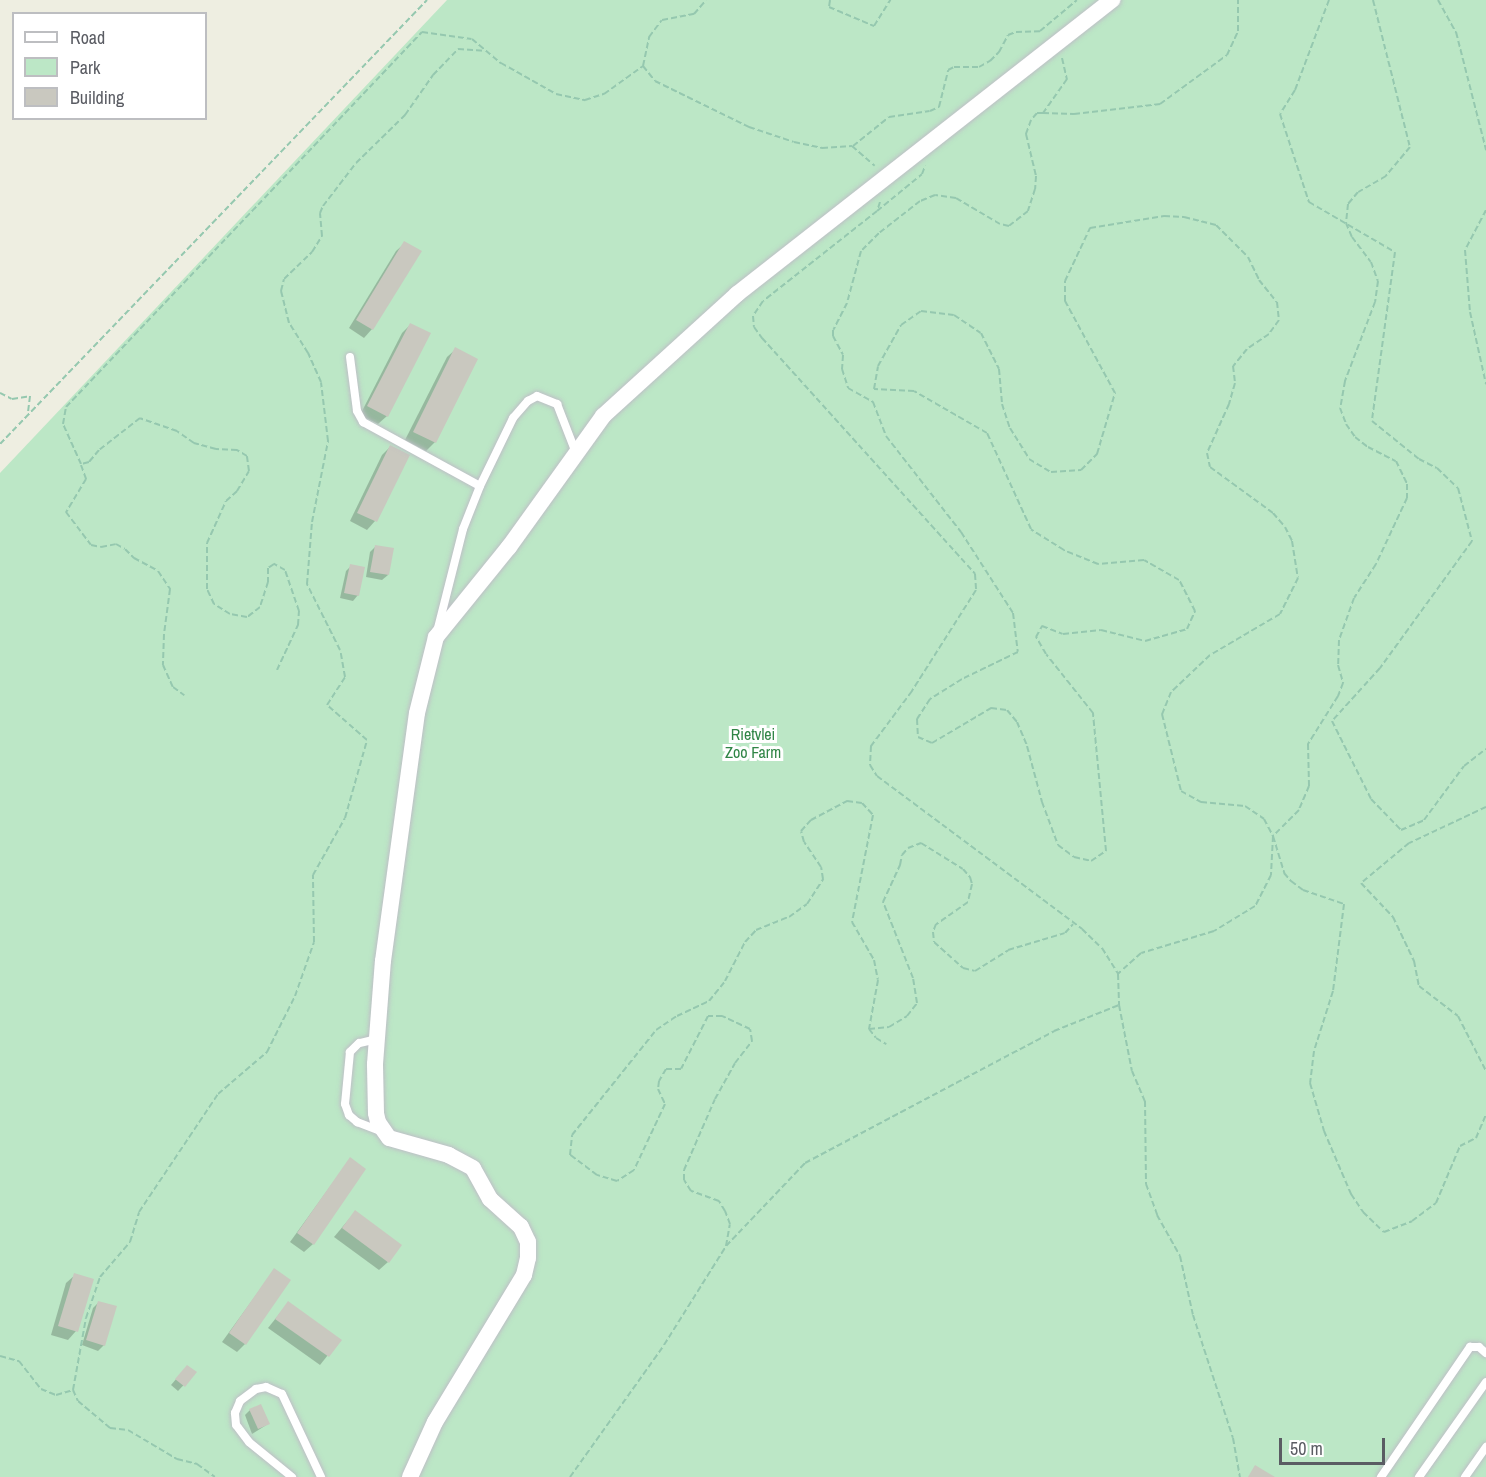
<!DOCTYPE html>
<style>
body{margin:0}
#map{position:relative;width:1486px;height:1477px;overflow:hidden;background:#eeeee1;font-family:"Archivo Narrow",sans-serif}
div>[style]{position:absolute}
.green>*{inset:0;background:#bce7c6}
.shadow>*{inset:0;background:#0003}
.building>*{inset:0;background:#c9c8bf}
.path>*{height:2px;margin-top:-1px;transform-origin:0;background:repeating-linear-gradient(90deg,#95c8af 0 6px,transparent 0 9px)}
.roads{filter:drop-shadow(0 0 2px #bebfc6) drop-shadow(0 0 2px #bebfc6)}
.lane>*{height:8px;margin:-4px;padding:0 4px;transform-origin:4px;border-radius:4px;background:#fff}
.street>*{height:16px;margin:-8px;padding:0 8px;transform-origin:8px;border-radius:8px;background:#fff}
span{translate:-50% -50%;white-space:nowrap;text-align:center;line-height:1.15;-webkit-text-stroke:6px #fff;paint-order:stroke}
.park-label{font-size:16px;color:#308546}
.legend{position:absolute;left:12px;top:12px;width:195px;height:108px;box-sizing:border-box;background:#fff;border:2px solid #bdbec1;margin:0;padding:8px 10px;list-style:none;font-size:18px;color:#5a5c63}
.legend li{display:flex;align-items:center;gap:12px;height:30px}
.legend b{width:30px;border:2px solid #bdbec1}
.scale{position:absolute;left:1279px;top:1438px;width:106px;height:27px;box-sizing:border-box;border:3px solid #5a5c63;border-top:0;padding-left:8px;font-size:18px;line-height:21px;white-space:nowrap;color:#5a5c63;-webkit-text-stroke:4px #fff;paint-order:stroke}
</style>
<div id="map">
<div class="green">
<i style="clip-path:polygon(447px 0,1486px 0,1486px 1477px,0 1477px,0 473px)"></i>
</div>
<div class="shadow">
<i style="clip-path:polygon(405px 243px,372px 329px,364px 338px,349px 328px,396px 251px)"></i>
<i style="clip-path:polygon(410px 325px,387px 416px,378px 424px,360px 415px,402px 333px)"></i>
<i style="clip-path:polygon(456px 349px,435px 442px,426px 451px,405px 440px,447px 357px)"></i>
<i style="clip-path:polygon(390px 447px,408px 455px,375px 521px,367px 530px,350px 521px,382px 455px)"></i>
<i style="clip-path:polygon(376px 546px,388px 575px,382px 580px,366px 577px,370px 552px)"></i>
<i style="clip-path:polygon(351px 566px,358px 595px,353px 601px,340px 598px,346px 571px)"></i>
<i style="clip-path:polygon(350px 1159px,313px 1244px,304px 1252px,290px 1242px)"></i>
<i style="clip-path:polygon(355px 1212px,388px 1262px,379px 1270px,334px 1237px)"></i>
<i style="clip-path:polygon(274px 1270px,245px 1344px,237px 1352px,222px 1342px)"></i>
<i style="clip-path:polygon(75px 1275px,76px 1331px,68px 1340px,51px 1335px,66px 1283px)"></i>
<i style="clip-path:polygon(99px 1302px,104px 1345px,98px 1351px,82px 1345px,93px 1308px)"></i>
<i style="clip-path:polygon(288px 1303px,340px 1340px,320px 1365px,268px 1328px)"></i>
<i style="clip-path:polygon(182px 1372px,195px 1373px,178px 1391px,171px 1385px)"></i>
<i style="clip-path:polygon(250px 1410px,268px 1424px,252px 1434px,245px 1415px)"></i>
</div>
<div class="building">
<i style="clip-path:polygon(404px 241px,422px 251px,373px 330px,356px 320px)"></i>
<i style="clip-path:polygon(410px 323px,431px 333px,388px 417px,367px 406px)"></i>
<i style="clip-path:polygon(455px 347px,478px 359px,436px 443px,413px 432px)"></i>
<i style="clip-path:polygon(390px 445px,410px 455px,377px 522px,357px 513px)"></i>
<i style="clip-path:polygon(375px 545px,394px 548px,389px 575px,370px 572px)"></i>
<i style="clip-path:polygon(350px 564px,365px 567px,359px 596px,344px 593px)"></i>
<i style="clip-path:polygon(350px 1157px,366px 1169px,314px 1245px,297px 1233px)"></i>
<i style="clip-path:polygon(355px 1210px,402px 1245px,389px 1263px,342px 1228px)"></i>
<i style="clip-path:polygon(274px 1268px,291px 1280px,246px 1345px,229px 1333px)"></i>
<i style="clip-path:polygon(74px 1273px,94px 1279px,78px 1332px,58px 1326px)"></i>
<i style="clip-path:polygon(98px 1301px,117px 1306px,105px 1346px,86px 1340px)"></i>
<i style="clip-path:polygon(288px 1301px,342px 1340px,329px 1357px,275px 1319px)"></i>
<i style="clip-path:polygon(187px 1365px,197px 1372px,185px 1387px,175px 1379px)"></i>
<i style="clip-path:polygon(261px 1404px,270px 1424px,258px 1429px,249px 1409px)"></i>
<i style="clip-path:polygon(1255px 1465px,1275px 1477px,1248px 1477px)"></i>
</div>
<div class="path">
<i style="left:830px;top:0;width:7px;rotate:98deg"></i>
<i style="left:829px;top:7px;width:49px;rotate:22.9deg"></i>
<i style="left:874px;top:26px;width:31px;rotate:-58deg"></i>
<i style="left:1329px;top:0;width:96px;rotate:110.7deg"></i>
<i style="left:1295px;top:90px;width:28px;rotate:122deg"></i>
<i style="left:1280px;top:114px;width:93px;rotate:71.8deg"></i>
<i style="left:1309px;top:202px;width:99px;rotate:30.2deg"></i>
<i style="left:1395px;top:252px;width:171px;rotate:97.8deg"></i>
<i style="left:1372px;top:421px;width:60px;rotate:39deg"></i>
<i style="left:1419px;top:459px;width:20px;rotate:27deg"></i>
<i style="left:1437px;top:468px;width:29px;rotate:44deg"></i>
<i style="left:1458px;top:488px;width:55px;rotate:75.2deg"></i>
<i style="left:1472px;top:541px;width:157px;rotate:125.9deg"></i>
<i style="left:1380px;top:668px;width:72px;rotate:132.2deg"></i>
<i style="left:1332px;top:721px;width:87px;rotate:63.4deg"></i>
<i style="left:1371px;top:799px;width:43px;rotate:45.9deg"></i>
<i style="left:1401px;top:830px;width:25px;rotate:-23deg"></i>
<i style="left:1424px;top:820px;width:67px;rotate:-53.5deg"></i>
<i style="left:1464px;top:766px;width:28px;rotate:-38deg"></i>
<i style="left:1373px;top:0;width:152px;rotate:75.9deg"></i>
<i style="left:1410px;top:147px;width:38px;rotate:130deg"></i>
<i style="left:1386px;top:176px;width:32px;rotate:150deg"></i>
<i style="left:1358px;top:192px;width:16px;rotate:130deg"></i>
<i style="left:1348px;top:204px;width:19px;rotate:96deg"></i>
<i style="left:1346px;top:223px;width:15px;rotate:67deg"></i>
<i style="left:1352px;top:237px;width:31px;rotate:53deg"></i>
<i style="left:1371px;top:262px;width:20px;rotate:70deg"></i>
<i style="left:1378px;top:281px;width:21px;rotate:98deg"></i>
<i style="left:1375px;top:302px;width:85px;rotate:110.8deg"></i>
<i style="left:1345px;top:381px;width:27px;rotate:100deg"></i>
<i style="left:1340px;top:408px;width:17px;rotate:69deg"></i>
<i style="left:1346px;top:424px;width:16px;rotate:55deg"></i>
<i style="left:1355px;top:437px;width:16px;rotate:38deg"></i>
<i style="left:1368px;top:447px;width:31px;rotate:27deg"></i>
<i style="left:1396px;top:461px;width:25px;rotate:64deg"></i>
<i style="left:1407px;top:484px;width:14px;rotate:90deg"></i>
<i style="left:1407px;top:498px;width:73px;rotate:115.2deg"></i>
<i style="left:1376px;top:564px;width:40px;rotate:122.9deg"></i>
<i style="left:1354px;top:598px;width:45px;rotate:109.7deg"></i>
<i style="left:1339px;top:640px;width:25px;rotate:92deg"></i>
<i style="left:1338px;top:665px;width:19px;rotate:74deg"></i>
<i style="left:1343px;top:683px;width:14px;rotate:111deg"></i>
<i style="left:1338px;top:696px;width:57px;rotate:122deg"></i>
<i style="left:1308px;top:744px;width:42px;rotate:88.6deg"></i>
<i style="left:1309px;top:786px;width:26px;rotate:113deg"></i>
<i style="left:1299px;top:810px;width:37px;rotate:135deg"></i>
<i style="left:1273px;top:836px;width:39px;rotate:73deg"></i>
<i style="left:1284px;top:873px;width:11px;rotate:49deg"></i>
<i style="left:1291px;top:881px;width:15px;rotate:37deg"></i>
<i style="left:1303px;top:890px;width:43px;rotate:18.9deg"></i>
<i style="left:1344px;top:904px;width:88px;rotate:97.2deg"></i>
<i style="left:1333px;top:991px;width:63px;rotate:107.6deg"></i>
<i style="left:1314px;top:1051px;width:32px;rotate:97deg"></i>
<i style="left:1310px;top:1083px;width:50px;rotate:73.7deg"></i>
<i style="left:1324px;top:1131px;width:69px;rotate:66.8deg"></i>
<i style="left:1351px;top:1194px;width:22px;rotate:56deg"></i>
<i style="left:1363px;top:1212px;width:29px;rotate:44deg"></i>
<i style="left:1384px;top:1232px;width:30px;rotate:-21deg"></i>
<i style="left:1412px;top:1221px;width:30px;rotate:-37deg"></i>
<i style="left:1436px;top:1203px;width:62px;rotate:-67.2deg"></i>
<i style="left:1460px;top:1146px;width:18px;rotate:-27deg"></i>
<i style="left:1476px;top:1138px;width:26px;rotate:-67deg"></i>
<i style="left:1438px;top:0;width:37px;rotate:61deg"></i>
<i style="left:1456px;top:32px;width:122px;rotate:75.7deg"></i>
<i style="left:1062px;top:58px;width:22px;rotate:77deg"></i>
<i style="left:1067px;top:79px;width:42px;rotate:125.2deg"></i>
<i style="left:1043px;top:113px;width:31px;rotate:2deg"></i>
<i style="left:1074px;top:114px;width:87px;rotate:-6.6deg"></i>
<i style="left:1160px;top:104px;width:83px;rotate:-36.2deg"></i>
<i style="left:1227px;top:55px;width:26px;rotate:-65deg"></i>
<i style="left:1238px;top:31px;width:31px;rotate:-90deg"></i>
<i style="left:643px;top:66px;width:19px;rotate:51deg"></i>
<i style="left:655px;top:81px;width:105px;rotate:26.1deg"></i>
<i style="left:749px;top:127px;width:47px;rotate:18.4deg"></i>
<i style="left:794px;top:142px;width:29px;rotate:12deg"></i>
<i style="left:822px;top:148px;width:30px;rotate:-4deg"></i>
<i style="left:852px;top:146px;width:30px;rotate:41deg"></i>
<i style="left:1043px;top:113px;width:6px;rotate:180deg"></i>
<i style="left:1037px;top:113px;width:9px;rotate:131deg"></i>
<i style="left:1031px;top:120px;width:15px;rotate:110deg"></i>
<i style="left:1026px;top:134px;width:43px;rotate:76.6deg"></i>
<i style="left:1036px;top:176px;width:13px;rotate:94deg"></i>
<i style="left:1035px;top:189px;width:23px;rotate:108deg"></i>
<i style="left:1028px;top:211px;width:24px;rotate:142deg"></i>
<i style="left:1009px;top:226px;width:9px;rotate:-167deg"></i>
<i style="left:1000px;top:224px;width:51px;rotate:-149.4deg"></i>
<i style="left:956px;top:198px;width:21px;rotate:-172deg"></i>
<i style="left:935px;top:195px;width:16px;rotate:158deg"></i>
<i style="left:920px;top:201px;width:52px;rotate:142deg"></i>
<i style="left:879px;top:233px;width:25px;rotate:135deg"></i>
<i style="left:861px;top:251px;width:54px;rotate:105.1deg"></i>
<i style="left:847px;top:303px;width:30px;rotate:117deg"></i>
<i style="left:833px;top:330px;width:6px;rotate:90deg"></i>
<i style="left:833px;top:336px;width:21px;rotate:62deg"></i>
<i style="left:843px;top:355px;width:14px;rotate:94deg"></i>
<i style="left:842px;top:369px;width:20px;rotate:72deg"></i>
<i style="left:848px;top:388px;width:29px;rotate:29deg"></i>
<i style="left:873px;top:402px;width:36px;rotate:69deg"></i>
<i style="left:886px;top:436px;width:122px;rotate:52deg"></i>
<i style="left:961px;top:532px;width:96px;rotate:57.3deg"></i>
<i style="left:1013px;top:613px;width:39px;rotate:83deg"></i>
<i style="left:1018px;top:652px;width:62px;rotate:154.3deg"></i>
<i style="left:962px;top:679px;width:38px;rotate:148deg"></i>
<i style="left:930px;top:699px;width:24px;rotate:123deg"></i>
<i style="left:917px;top:719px;width:18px;rotate:87deg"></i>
<i style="left:918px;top:737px;width:15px;rotate:23deg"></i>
<i style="left:932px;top:743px;width:69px;rotate:-30.7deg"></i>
<i style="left:991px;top:708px;width:16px;rotate:7deg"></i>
<i style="left:1007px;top:710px;width:16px;rotate:50deg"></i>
<i style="left:1017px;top:722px;width:26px;rotate:67deg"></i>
<i style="left:1027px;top:746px;width:58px;rotate:75deg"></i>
<i style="left:1042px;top:802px;width:46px;rotate:69.6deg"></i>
<i style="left:1058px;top:845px;width:20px;rotate:37deg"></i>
<i style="left:1074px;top:857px;width:17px;rotate:13deg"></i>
<i style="left:1091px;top:861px;width:18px;rotate:-34deg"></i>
<i style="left:1106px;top:851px;width:139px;rotate:-95.4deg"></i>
<i style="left:1093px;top:713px;width:75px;rotate:-128.5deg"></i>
<i style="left:1046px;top:654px;width:20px;rotate:-120deg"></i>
<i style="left:1036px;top:637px;width:13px;rotate:-61deg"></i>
<i style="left:1042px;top:626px;width:22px;rotate:21deg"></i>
<i style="left:1063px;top:634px;width:38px;rotate:-6deg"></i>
<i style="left:1101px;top:630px;width:45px;rotate:14deg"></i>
<i style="left:1145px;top:641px;width:44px;rotate:-15.9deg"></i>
<i style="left:1187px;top:629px;width:20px;rotate:-66deg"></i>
<i style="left:1195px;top:611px;width:35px;rotate:-117deg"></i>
<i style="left:1179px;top:580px;width:40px;rotate:-150.3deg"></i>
<i style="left:1144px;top:560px;width:46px;rotate:175deg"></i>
<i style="left:1098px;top:564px;width:37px;rotate:-158deg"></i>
<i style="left:1064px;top:550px;width:39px;rotate:-148deg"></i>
<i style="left:1031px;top:529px;width:106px;rotate:-114.6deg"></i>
<i style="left:987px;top:433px;width:84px;rotate:-150.1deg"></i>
<i style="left:914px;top:391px;width:40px;rotate:-177.1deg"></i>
<i style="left:874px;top:389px;width:23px;rotate:-80deg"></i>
<i style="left:878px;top:366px;width:47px;rotate:-60.7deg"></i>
<i style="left:901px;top:325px;width:24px;rotate:-35deg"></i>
<i style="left:921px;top:311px;width:33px;rotate:7deg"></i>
<i style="left:954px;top:315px;width:32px;rotate:34deg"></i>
<i style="left:981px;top:333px;width:40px;rotate:63.4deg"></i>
<i style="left:999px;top:369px;width:35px;rotate:85deg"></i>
<i style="left:1002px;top:404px;width:25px;rotate:72deg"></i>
<i style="left:1010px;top:428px;width:36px;rotate:58deg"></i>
<i style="left:1029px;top:459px;width:26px;rotate:31deg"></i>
<i style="left:1051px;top:472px;width:30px;rotate:-4deg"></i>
<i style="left:1081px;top:470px;width:23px;rotate:-45deg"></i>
<i style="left:1097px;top:454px;width:64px;rotate:-73.6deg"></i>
<i style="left:1115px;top:393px;width:105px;rotate:-118.5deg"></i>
<i style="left:1065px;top:301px;width:20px;rotate:-90deg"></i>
<i style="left:1065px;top:281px;width:59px;rotate:-64.7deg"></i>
<i style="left:1090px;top:228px;width:75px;rotate:-9.2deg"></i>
<i style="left:1164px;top:216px;width:20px;rotate:3deg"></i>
<i style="left:1184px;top:217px;width:33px;rotate:14deg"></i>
<i style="left:1216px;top:225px;width:45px;rotate:45deg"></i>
<i style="left:1248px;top:257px;width:25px;rotate:64deg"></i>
<i style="left:1259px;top:280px;width:28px;rotate:51deg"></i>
<i style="left:1277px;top:302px;width:18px;rotate:84deg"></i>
<i style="left:1279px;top:320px;width:17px;rotate:126deg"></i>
<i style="left:1269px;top:334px;width:27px;rotate:146deg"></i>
<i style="left:1247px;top:349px;width:22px;rotate:129deg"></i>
<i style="left:1233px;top:366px;width:17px;rotate:83deg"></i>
<i style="left:1235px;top:383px;width:22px;rotate:106deg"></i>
<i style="left:1229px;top:404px;width:54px;rotate:114.2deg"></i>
<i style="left:1207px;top:453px;width:14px;rotate:78deg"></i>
<i style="left:1210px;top:467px;width:78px;rotate:36.1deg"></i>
<i style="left:1273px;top:513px;width:18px;rotate:49deg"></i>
<i style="left:1285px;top:527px;width:16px;rotate:63deg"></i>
<i style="left:1292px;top:541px;width:37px;rotate:81deg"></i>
<i style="left:1298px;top:578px;width:40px;rotate:116.6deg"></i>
<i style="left:1280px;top:614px;width:81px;rotate:149.6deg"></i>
<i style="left:1210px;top:655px;width:54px;rotate:136.5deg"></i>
<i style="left:1171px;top:692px;width:24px;rotate:112deg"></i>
<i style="left:1162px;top:714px;width:79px;rotate:76.1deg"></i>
<i style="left:1181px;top:791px;width:23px;rotate:29deg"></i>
<i style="left:1201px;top:802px;width:44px;rotate:5.2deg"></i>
<i style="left:1245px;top:806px;width:23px;rotate:34deg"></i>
<i style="left:1264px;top:819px;width:19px;rotate:62deg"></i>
<i style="left:1273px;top:836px;width:39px;rotate:93deg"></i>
<i style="left:1271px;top:875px;width:35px;rotate:117deg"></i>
<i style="left:1255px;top:906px;width:48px;rotate:148.6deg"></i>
<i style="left:1214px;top:931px;width:76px;rotate:163.2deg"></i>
<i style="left:1141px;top:953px;width:31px;rotate:138deg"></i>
<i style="left:853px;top:146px;width:46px;rotate:-38.9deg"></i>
<i style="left:889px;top:117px;width:41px;rotate:-8.3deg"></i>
<i style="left:930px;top:111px;width:10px;rotate:-24deg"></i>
<i style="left:939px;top:107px;width:38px;rotate:-76deg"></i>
<i style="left:948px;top:70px;width:7px;rotate:-27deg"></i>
<i style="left:954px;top:67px;width:25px"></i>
<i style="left:979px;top:67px;width:13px;rotate:-29deg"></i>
<i style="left:990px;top:61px;width:13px;rotate:-45deg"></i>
<i style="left:999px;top:52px;width:19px;rotate:-62deg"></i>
<i style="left:1008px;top:35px;width:9px;rotate:-21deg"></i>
<i style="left:1016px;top:32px;width:24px;rotate:-2deg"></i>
<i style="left:1040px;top:31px;width:48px;rotate:-40deg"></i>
<i style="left:880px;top:202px;width:9px;rotate:108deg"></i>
<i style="left:877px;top:211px;width:145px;rotate:141.7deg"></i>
<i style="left:763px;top:301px;width:18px;rotate:124deg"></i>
<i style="left:753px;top:316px;width:11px;rotate:85deg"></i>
<i style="left:754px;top:327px;width:14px;rotate:54deg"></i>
<i style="left:762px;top:338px;width:318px;rotate:47.9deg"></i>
<i style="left:975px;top:574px;width:16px;rotate:86deg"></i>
<i style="left:976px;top:590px;width:120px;rotate:122.4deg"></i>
<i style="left:912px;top:691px;width:69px;rotate:126.7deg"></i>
<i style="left:871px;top:746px;width:19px;rotate:93deg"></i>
<i style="left:870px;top:765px;width:13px;rotate:58deg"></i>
<i style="left:877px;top:776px;width:256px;rotate:36.7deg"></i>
<i style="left:1082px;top:929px;width:28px;rotate:44deg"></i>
<i style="left:1102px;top:948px;width:31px;rotate:58deg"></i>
<i style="left:1118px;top:974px;width:31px;rotate:88deg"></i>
<i style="left:1486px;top:210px;width:45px;rotate:117.7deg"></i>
<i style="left:1465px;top:250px;width:62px;rotate:85.4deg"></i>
<i style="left:1470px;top:312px;width:74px;rotate:77.5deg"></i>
<i style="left:877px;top:211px;width:58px;rotate:-39.4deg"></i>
<i style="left:922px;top:174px;width:9px;rotate:-69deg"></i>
<i style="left:0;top:393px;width:13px;rotate:27deg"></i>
<i style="left:12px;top:399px;width:18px;rotate:-9deg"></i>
<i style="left:30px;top:396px;width:17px;rotate:97deg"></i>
<i style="left:0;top:444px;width:616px;rotate:-46.12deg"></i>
<i style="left:81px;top:465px;width:15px;rotate:70deg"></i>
<i style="left:86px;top:479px;width:39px;rotate:121deg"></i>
<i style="left:66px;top:512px;width:41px;rotate:52.9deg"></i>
<i style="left:91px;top:545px;width:10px;rotate:11deg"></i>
<i style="left:101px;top:547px;width:15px;rotate:-11deg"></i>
<i style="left:116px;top:544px;width:10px;rotate:29deg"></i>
<i style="left:125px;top:549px;width:13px;rotate:45deg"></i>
<i style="left:134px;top:558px;width:27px;rotate:28deg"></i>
<i style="left:158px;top:571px;width:22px;rotate:56deg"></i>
<i style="left:170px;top:589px;width:45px;rotate:97.6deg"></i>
<i style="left:164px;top:634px;width:31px;rotate:92deg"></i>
<i style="left:163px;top:665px;width:24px;rotate:66deg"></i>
<i style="left:173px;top:687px;width:14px;rotate:36deg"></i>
<i style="left:277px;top:670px;width:50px;rotate:-65deg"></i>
<i style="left:298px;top:625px;width:14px;rotate:-86deg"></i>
<i style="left:299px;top:611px;width:43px;rotate:-108.9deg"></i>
<i style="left:285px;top:570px;width:13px;rotate:-151deg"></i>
<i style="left:274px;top:564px;width:7px;rotate:146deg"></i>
<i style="left:268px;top:568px;width:14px;rotate:90deg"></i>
<i style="left:268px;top:582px;width:26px;rotate:108deg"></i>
<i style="left:260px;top:607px;width:16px;rotate:142deg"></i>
<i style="left:247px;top:617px;width:17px;rotate:-170deg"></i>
<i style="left:230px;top:614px;width:19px;rotate:-148deg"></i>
<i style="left:214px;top:604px;width:17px;rotate:-115deg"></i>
<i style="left:207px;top:589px;width:46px;rotate:-90deg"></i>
<i style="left:207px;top:543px;width:46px;rotate:-65.7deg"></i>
<i style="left:226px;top:501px;width:15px;rotate:-42deg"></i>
<i style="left:237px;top:491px;width:23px;rotate:-59deg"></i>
<i style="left:249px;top:471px;width:15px;rotate:-98deg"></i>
<i style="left:247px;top:456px;width:12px;rotate:-149deg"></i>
<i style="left:237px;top:450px;width:21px;rotate:-177deg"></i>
<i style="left:216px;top:449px;width:23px;rotate:-165deg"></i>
<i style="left:194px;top:443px;width:21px;rotate:-145deg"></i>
<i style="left:177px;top:431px;width:39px;rotate:-161deg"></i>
<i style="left:140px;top:418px;width:52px;rotate:142deg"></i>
<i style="left:99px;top:450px;width:16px;rotate:130deg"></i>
<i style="left:89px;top:462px;width:8px;rotate:166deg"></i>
<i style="left:81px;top:464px;width:44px;rotate:-114.2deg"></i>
<i style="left:63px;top:424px;width:17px;rotate:-80deg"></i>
<i style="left:66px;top:407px;width:517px;rotate:-46.49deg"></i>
<i style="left:422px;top:32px;width:50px;rotate:8deg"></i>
<i style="left:472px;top:39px;width:38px;rotate:40deg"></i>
<i style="left:501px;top:63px;width:63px;rotate:29.4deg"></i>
<i style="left:556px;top:94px;width:30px;rotate:12deg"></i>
<i style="left:585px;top:100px;width:20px;rotate:-18deg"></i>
<i style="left:604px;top:94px;width:48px;rotate:-35.7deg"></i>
<i style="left:643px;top:66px;width:30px;rotate:-78deg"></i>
<i style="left:649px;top:37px;width:21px;rotate:-53deg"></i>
<i style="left:662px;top:20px;width:33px;rotate:-11deg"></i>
<i style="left:694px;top:14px;width:18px;rotate:-49deg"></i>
<i style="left:1486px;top:807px;width:85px;rotate:154.9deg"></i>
<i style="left:1409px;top:843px;width:62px;rotate:140.2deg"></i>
<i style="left:1361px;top:883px;width:47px;rotate:46.7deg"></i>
<i style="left:1393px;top:917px;width:49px;rotate:64.5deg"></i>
<i style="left:1414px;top:961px;width:25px;rotate:79deg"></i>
<i style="left:1419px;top:986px;width:49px;rotate:37.6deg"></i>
<i style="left:1458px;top:1016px;width:62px;rotate:63deg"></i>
<i style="left:869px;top:1029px;width:20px;rotate:-6deg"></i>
<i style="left:889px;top:1027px;width:21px;rotate:-31deg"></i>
<i style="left:907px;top:1016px;width:16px;rotate:-52deg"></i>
<i style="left:917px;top:1003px;width:25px;rotate:-99deg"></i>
<i style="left:913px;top:978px;width:82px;rotate:-111.5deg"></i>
<i style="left:883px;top:902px;width:41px;rotate:-65.3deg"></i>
<i style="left:900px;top:865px;width:10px;rotate:-79deg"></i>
<i style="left:902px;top:855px;width:9px;rotate:-49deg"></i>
<i style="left:908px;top:848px;width:14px;rotate:-21deg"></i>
<i style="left:921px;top:843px;width:49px;rotate:31.8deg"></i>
<i style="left:963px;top:869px;width:11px;rotate:49deg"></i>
<i style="left:970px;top:877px;width:7px;rotate:74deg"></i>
<i style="left:972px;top:884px;width:18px;rotate:103deg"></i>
<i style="left:968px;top:902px;width:39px;rotate:145deg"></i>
<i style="left:936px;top:924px;width:9px;rotate:111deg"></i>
<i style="left:933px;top:932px;width:10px;rotate:84deg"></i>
<i style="left:934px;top:942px;width:39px;rotate:42deg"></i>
<i style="left:963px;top:968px;width:12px;rotate:14deg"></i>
<i style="left:975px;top:971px;width:39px;rotate:-32deg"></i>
<i style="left:1008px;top:950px;width:59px;rotate:-16.6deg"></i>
<i style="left:1065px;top:933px;width:12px;rotate:-48deg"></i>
<i style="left:726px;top:1246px;width:22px;rotate:-80deg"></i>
<i style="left:730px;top:1224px;width:14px;rotate:-111deg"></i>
<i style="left:725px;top:1211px;width:12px;rotate:-121deg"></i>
<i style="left:719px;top:1201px;width:30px;rotate:-160deg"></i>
<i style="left:691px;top:1191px;width:13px;rotate:-122deg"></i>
<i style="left:684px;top:1180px;width:10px;rotate:-90deg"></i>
<i style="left:684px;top:1170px;width:77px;rotate:-66.4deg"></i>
<i style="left:715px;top:1099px;width:41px;rotate:-60.9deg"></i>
<i style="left:735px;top:1063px;width:28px;rotate:-52deg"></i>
<i style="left:752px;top:1041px;width:12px;rotate:-99deg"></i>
<i style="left:750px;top:1029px;width:31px;rotate:-155deg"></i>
<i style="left:722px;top:1016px;width:14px;rotate:180deg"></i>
<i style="left:708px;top:1016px;width:59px;rotate:117deg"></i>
<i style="left:681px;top:1069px;width:15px;rotate:180deg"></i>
<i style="left:666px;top:1069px;width:14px;rotate:120deg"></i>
<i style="left:659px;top:1081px;width:8px;rotate:97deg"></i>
<i style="left:658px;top:1089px;width:17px;rotate:65deg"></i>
<i style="left:665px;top:1104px;width:73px;rotate:115.2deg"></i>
<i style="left:634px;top:1170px;width:20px;rotate:147deg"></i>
<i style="left:617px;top:1181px;width:21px;rotate:-163deg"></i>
<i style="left:597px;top:1175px;width:34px;rotate:-143deg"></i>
<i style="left:570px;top:1155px;width:20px;rotate:-84deg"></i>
<i style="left:572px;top:1135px;width:134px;rotate:-51.3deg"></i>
<i style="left:656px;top:1030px;width:25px;rotate:-34deg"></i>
<i style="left:677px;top:1016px;width:35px;rotate:-25deg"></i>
<i style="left:709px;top:1001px;width:26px;rotate:-51deg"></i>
<i style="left:725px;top:981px;width:44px;rotate:-62.9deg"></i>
<i style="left:745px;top:942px;width:16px;rotate:-47deg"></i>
<i style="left:756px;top:930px;width:35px;rotate:-22deg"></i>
<i style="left:789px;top:917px;width:22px;rotate:-36deg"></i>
<i style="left:807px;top:904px;width:30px;rotate:-57deg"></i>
<i style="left:823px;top:879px;width:12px;rotate:-99deg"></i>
<i style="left:821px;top:867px;width:30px;rotate:-124deg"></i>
<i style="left:804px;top:842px;width:11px;rotate:-105deg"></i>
<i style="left:801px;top:831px;width:15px;rotate:-48deg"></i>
<i style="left:811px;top:820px;width:41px;rotate:-27.8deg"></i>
<i style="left:847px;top:801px;width:15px;rotate:8deg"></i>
<i style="left:862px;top:803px;width:16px;rotate:47deg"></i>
<i style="left:873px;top:815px;width:109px;rotate:101.1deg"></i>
<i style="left:852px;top:922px;width:44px;rotate:59.9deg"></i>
<i style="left:874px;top:960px;width:20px;rotate:79deg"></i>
<i style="left:878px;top:980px;width:50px;rotate:100.4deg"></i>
<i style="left:869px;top:1029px;width:11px;rotate:52deg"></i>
<i style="left:876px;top:1038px;width:12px;rotate:31deg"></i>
<i style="left:0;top:1356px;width:20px;rotate:15deg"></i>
<i style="left:19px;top:1361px;width:36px;rotate:52deg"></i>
<i style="left:41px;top:1389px;width:16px;rotate:22deg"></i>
<i style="left:56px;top:1395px;width:18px;rotate:-16deg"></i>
<i style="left:73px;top:1390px;width:12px;rotate:66deg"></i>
<i style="left:78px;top:1401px;width:42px;rotate:40.2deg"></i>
<i style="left:110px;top:1428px;width:18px;rotate:6deg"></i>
<i style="left:128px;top:1430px;width:57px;rotate:30.6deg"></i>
<i style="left:177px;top:1459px;width:21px;rotate:14deg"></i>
<i style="left:197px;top:1464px;width:22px;rotate:36deg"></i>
<i style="left:73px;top:1390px;width:73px;rotate:-79.8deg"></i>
<i style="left:86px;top:1318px;width:43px;rotate:-71.1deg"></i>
<i style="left:100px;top:1277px;width:46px;rotate:-49.4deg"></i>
<i style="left:130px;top:1242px;width:31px;rotate:-73deg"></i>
<i style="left:139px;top:1212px;width:142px;rotate:-56.2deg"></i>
<i style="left:218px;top:1094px;width:65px;rotate:-40.6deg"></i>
<i style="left:267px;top:1052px;width:63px;rotate:-63.4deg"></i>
<i style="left:295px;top:996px;width:57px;rotate:-70.6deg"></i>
<i style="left:314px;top:942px;width:67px;rotate:-90.9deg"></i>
<i style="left:313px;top:875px;width:65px;rotate:-60.7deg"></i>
<i style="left:345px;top:818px;width:81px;rotate:-74.2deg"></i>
<i style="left:367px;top:740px;width:53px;rotate:-138.8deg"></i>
<i style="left:327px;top:705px;width:33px;rotate:-57deg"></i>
<i style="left:345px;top:677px;width:27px;rotate:-100deg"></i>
<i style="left:340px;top:650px;width:74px;rotate:-116.6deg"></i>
<i style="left:307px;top:584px;width:62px;rotate:-85.4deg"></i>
<i style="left:312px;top:522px;width:83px;rotate:-78.8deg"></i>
<i style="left:328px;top:441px;width:59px;rotate:-96.8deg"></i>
<i style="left:321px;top:382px;width:32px;rotate:-114deg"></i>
<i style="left:308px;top:353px;width:36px;rotate:-122deg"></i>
<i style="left:289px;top:323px;width:33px;rotate:-104deg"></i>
<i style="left:281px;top:291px;width:12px;rotate:-76deg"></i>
<i style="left:284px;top:279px;width:39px;rotate:-44deg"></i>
<i style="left:312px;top:252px;width:19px;rotate:-58deg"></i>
<i style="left:322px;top:236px;width:23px;rotate:-95deg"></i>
<i style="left:320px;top:213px;width:8px;rotate:-67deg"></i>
<i style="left:323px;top:206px;width:54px;rotate:-52.5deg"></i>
<i style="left:356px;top:163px;width:69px;rotate:-44.4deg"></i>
<i style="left:405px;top:115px;width:49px;rotate:-55deg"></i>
<i style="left:433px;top:75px;width:36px;rotate:-46deg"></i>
<i style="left:458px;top:49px;width:26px;rotate:4deg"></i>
<i style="left:570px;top:1477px;width:162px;rotate:-54.5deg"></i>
<i style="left:664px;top:1345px;width:117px;rotate:-57.9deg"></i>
<i style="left:726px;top:1246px;width:115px;rotate:-46.4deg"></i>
<i style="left:805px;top:1163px;width:282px;rotate:-27.9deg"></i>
<i style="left:1054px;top:1031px;width:70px;rotate:-21.8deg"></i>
<i style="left:1119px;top:1005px;width:67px;rotate:78.9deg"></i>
<i style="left:1132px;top:1071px;width:33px;rotate:67deg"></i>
<i style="left:1145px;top:1101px;width:83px;rotate:89.3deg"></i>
<i style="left:1146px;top:1184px;width:33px;rotate:70deg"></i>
<i style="left:1157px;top:1215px;width:47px;rotate:60.7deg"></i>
<i style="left:1180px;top:1256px;width:60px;rotate:77.6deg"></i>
<i style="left:1193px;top:1315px;width:129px;rotate:72deg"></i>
<i style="left:1233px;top:1438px;width:40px;rotate:80deg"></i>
</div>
<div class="roads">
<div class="lane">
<i style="left:350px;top:357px;width:54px;rotate:82.6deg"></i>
<i style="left:357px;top:411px;width:13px;rotate:61deg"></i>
<i style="left:363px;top:422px;width:133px;rotate:28.7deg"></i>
<i style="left:438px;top:628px;width:102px;rotate:-75.8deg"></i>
<i style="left:463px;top:529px;width:46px;rotate:-68.4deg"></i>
<i style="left:480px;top:486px;width:76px;rotate:-64.1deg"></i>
<i style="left:513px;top:418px;width:23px;rotate:-49deg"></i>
<i style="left:528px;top:401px;width:10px;rotate:-29deg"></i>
<i style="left:537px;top:396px;width:22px;rotate:22deg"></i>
<i style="left:557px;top:404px;width:53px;rotate:68.8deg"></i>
<i style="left:377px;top:1039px;width:18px;rotate:167deg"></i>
<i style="left:359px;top:1043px;width:13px;rotate:135deg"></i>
<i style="left:350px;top:1052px;width:52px;rotate:95.5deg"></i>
<i style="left:345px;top:1104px;width:12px;rotate:70deg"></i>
<i style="left:349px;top:1115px;width:11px;rotate:41deg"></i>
<i style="left:357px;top:1122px;width:25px;rotate:21deg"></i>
<i style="left:292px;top:1477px;width:55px;rotate:-140.9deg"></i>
<i style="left:249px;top:1442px;width:21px;rotate:-127deg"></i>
<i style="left:236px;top:1425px;width:12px;rotate:-95deg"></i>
<i style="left:235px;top:1413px;width:13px;rotate:-67deg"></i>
<i style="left:240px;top:1401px;width:20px;rotate:-37deg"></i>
<i style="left:256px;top:1389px;width:10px;rotate:-11deg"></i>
<i style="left:266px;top:1387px;width:17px;rotate:24deg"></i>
<i style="left:282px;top:1394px;width:92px;rotate:64.8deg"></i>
<i style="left:1381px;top:1477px;width:158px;rotate:-55.6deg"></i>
<i style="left:1470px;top:1347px;width:9px"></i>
<i style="left:1479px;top:1347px;width:9px;rotate:41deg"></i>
<i style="left:1419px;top:1477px;width:116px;rotate:-54.8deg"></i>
<i style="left:1465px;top:1477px;width:37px;rotate:-55deg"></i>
</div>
<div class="street">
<i style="left:410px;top:1477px;width:60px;rotate:-65.6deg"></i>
<i style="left:435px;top:1422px;width:172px;rotate:-58.8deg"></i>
<i style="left:524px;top:1275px;width:17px;rotate:-77deg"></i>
<i style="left:528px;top:1258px;width:16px;rotate:-90deg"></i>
<i style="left:528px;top:1242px;width:17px;rotate:-115deg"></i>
<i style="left:521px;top:1227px;width:42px;rotate:-137.9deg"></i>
<i style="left:490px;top:1199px;width:35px;rotate:-119deg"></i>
<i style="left:473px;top:1168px;width:27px;rotate:-152deg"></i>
<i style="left:449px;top:1155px;width:62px;rotate:-164.2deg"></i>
<i style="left:389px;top:1138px;width:19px;rotate:-125deg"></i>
<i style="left:378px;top:1122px;width:9px;rotate:-103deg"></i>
<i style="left:376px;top:1113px;width:49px;rotate:-91.2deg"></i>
<i style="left:375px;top:1064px;width:103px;rotate:-85.6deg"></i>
<i style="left:383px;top:961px;width:250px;rotate:-82.2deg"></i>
<i style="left:417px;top:713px;width:78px;rotate:-76deg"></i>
<i style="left:436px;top:637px;width:116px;rotate:-51deg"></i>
<i style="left:509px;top:547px;width:161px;rotate:-54.3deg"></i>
<i style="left:603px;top:416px;width:181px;rotate:-42.3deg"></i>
<i style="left:737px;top:294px;width:477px;rotate:-38.1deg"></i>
</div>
</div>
<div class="park-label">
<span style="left:753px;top:743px">Rietvlei<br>Zoo Farm</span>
</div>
<ul class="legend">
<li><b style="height:8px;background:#fff"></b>Road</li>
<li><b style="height:16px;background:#bce7c6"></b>Park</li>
<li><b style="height:16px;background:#c9c8bf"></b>Building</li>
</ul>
<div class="scale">50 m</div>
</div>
